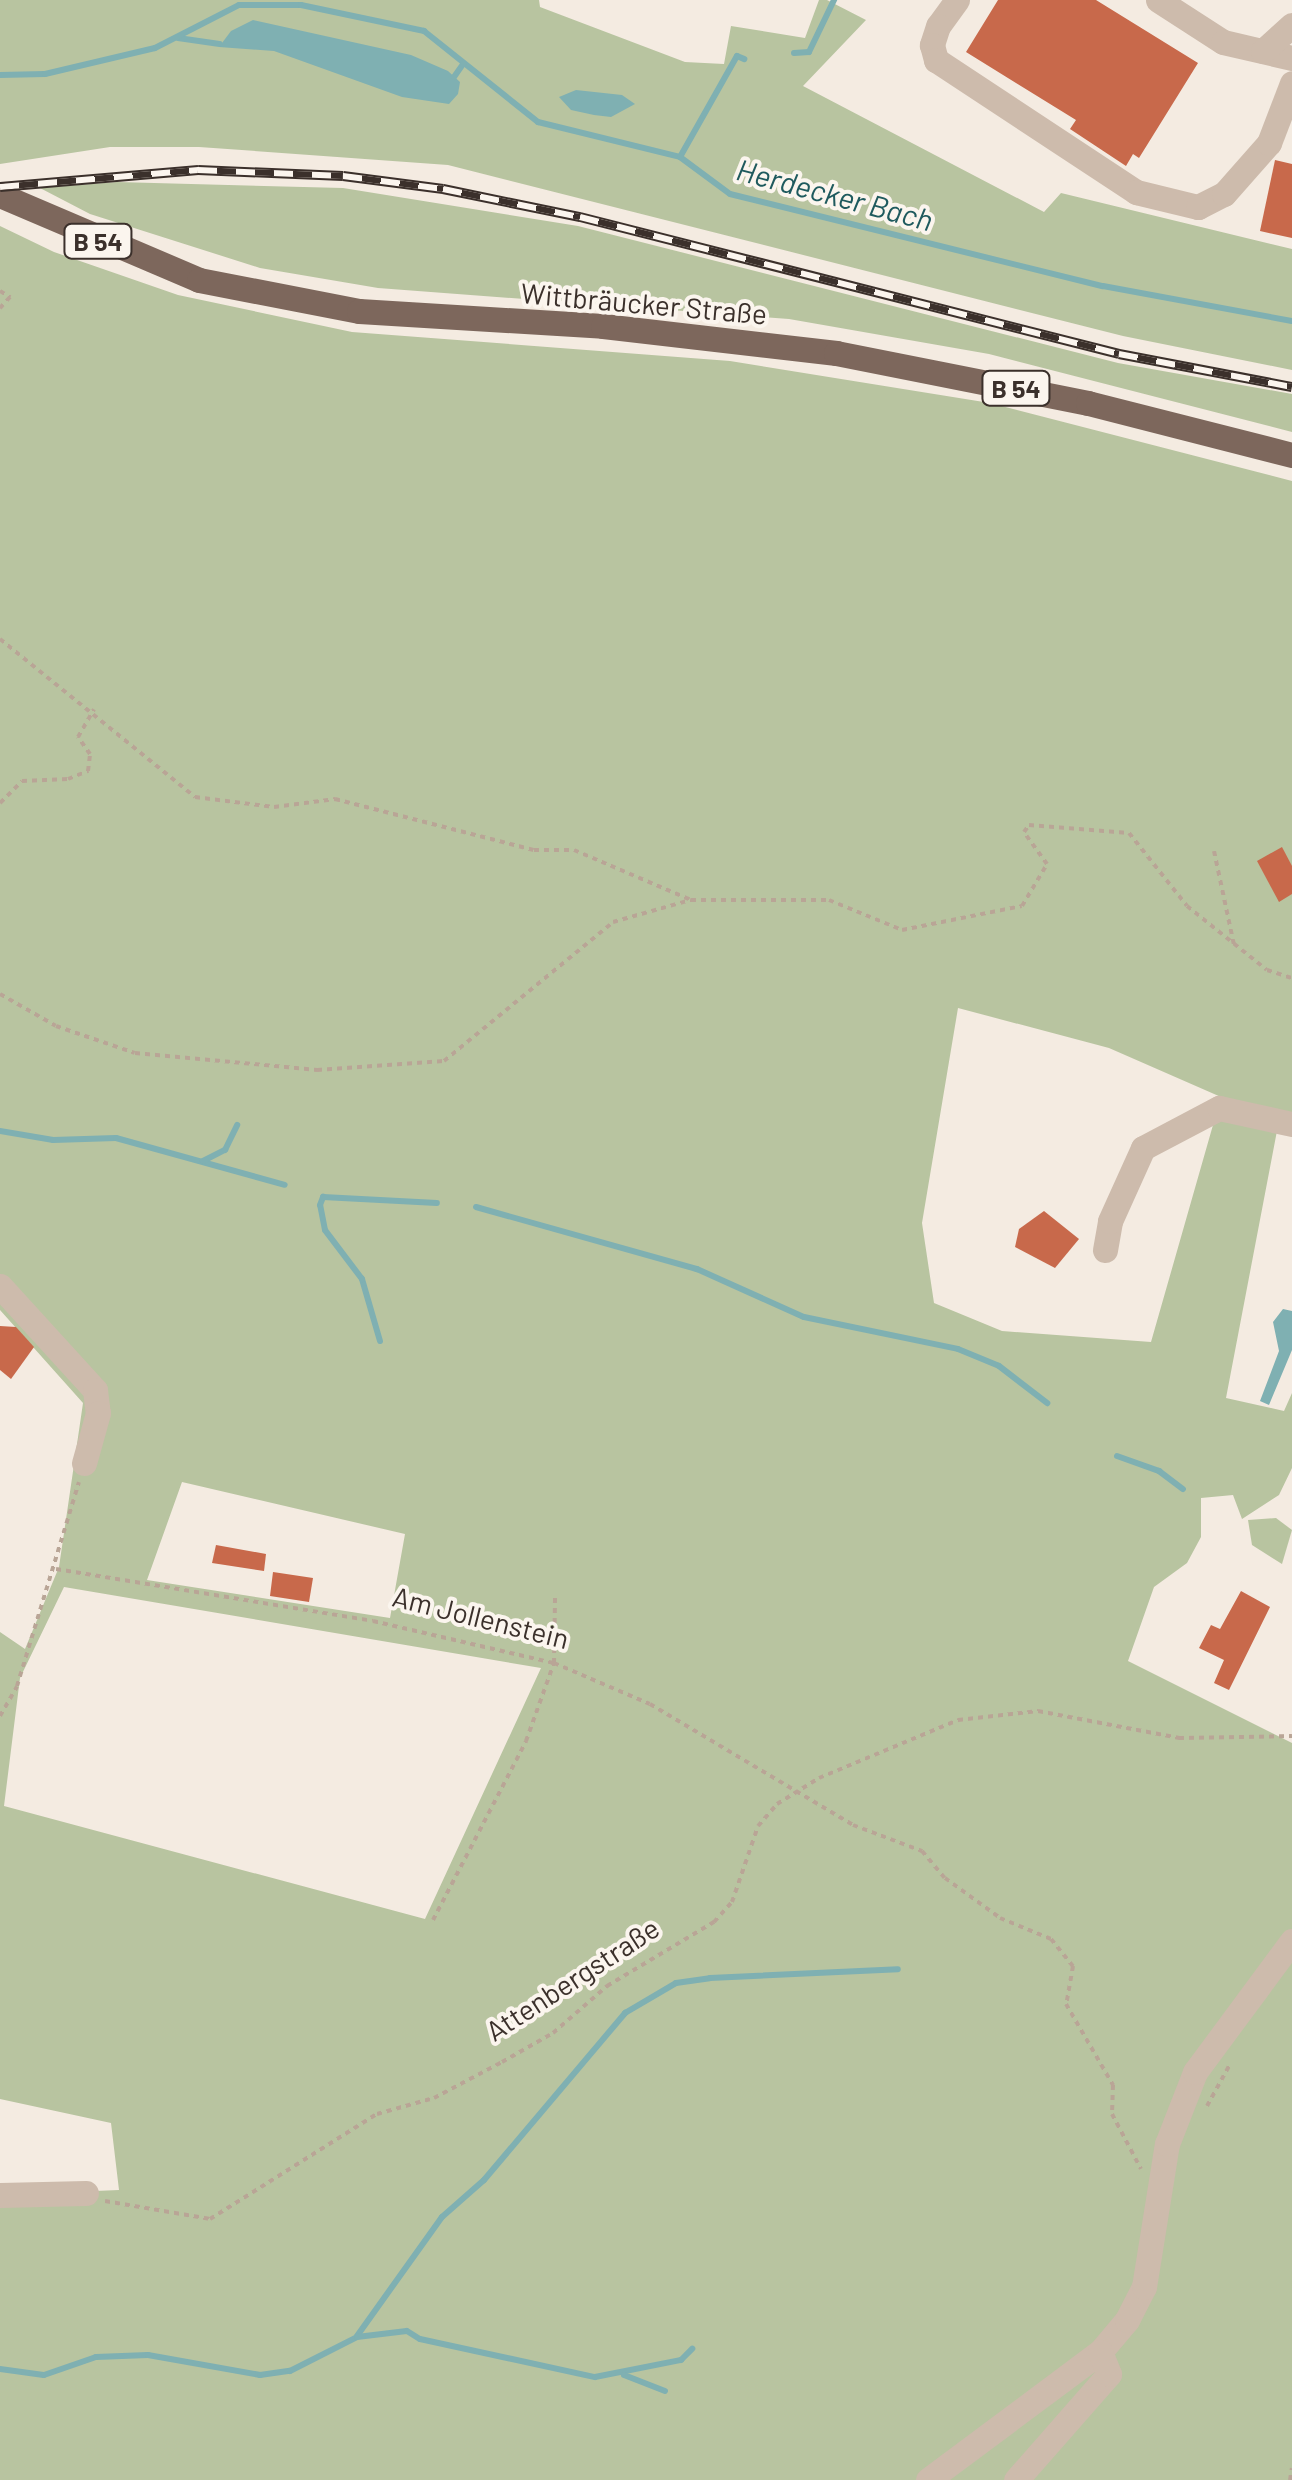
<!DOCTYPE html>
<meta charset="utf-8">
<style>
body{margin:0}
#map{position:relative;width:1292px;height:2480px;overflow:hidden;background:#f4ebe1;font-family:Barlow,sans-serif}
div>[style]{position:absolute}
.green>*{inset:0;background:#b8c4a0}
.water>*{inset:0;background:#7fb0b2}
.stream>*{height:6px;margin:-3px;padding:0 3px;transform-origin:3px;border-radius:3px;background:#7fb0b2}
.building>*{inset:0;background:#c8694b}
.path>*{height:4px;margin-top:-2px;transform-origin:0;background:repeating-linear-gradient(90deg,#b9a596 0 5px,transparent 0 10px)}
.minor>*{height:25px;margin:-12.5px;padding:0 12.5px;transform-origin:12.5px;border-radius:12.5px;background:#cdbbac}
.major>*{height:25px;margin:-12.5px;padding:0 12.5px;transform-origin:12.5px;border-radius:12.5px;background:#7d675c}
.rail>*{height:10px;margin-top:-5px;transform-origin:0;background:repeating-linear-gradient(90deg,#fbf5ee 0 19px,#3b302b 0 38px);box-sizing:border-box;border-block:2px solid #3b302b}
span{translate:-50% -50%;white-space:nowrap;text-align:center;line-height:1.15;-webkit-text-stroke:8px #fbf5ee;paint-order:stroke}
.shield-label span{padding:2px 8px;background:#fbf5ee;border:2px solid;border-radius:8px;-webkit-text-stroke-width:0}
.shield-label{font-size:25px;color:#3b302b;font-weight:700}
.street-label{font-size:28px;color:#3b302b}
.water-label{font-size:30px;color:#1f5a5e;font-style:italic}
</style>
<div id="map">
<div class="green">
<i style="clip-path:polygon(0 0,539px 0,540px 7px,685px 62px,724px 64px,731px 26px,805px 38px,819px 0,827px 0,866px 20px,803px 86px,1044px 212px,1061px 193px,1292px 249px,1292px 370px,1123px 336px,448px 165px,199px 147px,110px 147px,0 164px)"></i>
<i style="clip-path:polygon(117px 182px,343px 188px,578px 226px,1118px 363px,1292px 394px,1292px 432px,989px 354px,789px 319px,378px 288px,260px 268px,90px 214px,40px 188px)"></i>
<i style="clip-path:polygon(evenodd,0 226px,54px 252px,178px 295px,352px 332px,730px 361px,990px 403px,1292px 481px,1292px 1117px,1280px 1115px,1226px 1398px,1284px 1411px,1292px 1393px,1292px 1468px,1279px 1495px,1242px 1519px,1233px 1495px,1201px 1498px,1201px 1537px,1187px 1563px,1154px 1587px,1128px 1661px,1292px 1743px,1292px 2480px,0 2480px,0 2195px,119px 2190px,111px 2123px,0 2099px,0 1632px,25px 1649px,59px 1567px,83px 1403px,0 1310px,0 226px,958px 1008px,1109px 1048px,1221px 1097px,1151px 1342px,1002px 1331px,934px 1303px,922px 1223px,958px 1008px,0 226px,182px 1482px,405px 1534px,390px 1618px,147px 1580px,182px 1482px,0 226px,64px 1587px,541px 1668px,425px 1919px,4px 1806px,20px 1678px,64px 1587px)"></i>
<i style="clip-path:polygon(1276px 1518px,1292px 1530px,1282px 1564px,1252px 1545px,1248px 1520px)"></i>
</div>
<div class="water">
<i style="clip-path:polygon(253px 20px,411px 55px,448px 71px,460px 82px,458px 94px,449px 104px,402px 97px,274px 51px,219px 47px,231px 31px)"></i>
<i style="clip-path:polygon(576px 90px,622px 95px,635px 104px,611px 117px,594px 115px,571px 110px,559px 97px)"></i>
<i style="clip-path:polygon(1283px 1309px,1292px 1311px,1292px 1350px,1269px 1405px,1260px 1401px,1279px 1351px,1273px 1322px)"></i>
</div>
<div class="stream">
<i style="left:178px;top:38px;width:42px;rotate:8.1deg"></i>
<i style="left:794px;top:53px;width:15px;rotate:-4deg"></i>
<i style="left:809px;top:52px;width:58px;rotate:-64.3deg"></i>
<i style="left:0;top:75px;width:45px;rotate:-1.3deg"></i>
<i style="left:45px;top:74px;width:113px;rotate:-13.3deg"></i>
<i style="left:155px;top:48px;width:94px;rotate:-27.1deg"></i>
<i style="left:239px;top:5px;width:62px"></i>
<i style="left:301px;top:5px;width:126px;rotate:11.9deg"></i>
<i style="left:424px;top:31px;width:146px;rotate:38.6deg"></i>
<i style="left:538px;top:122px;width:146px;rotate:13.8deg"></i>
<i style="left:680px;top:157px;width:62px;rotate:36.5deg"></i>
<i style="left:730px;top:194px;width:384px;rotate:13.9deg"></i>
<i style="left:1103px;top:286px;width:192px;rotate:10.5deg"></i>
<i style="left:454px;top:77px;width:16px;rotate:-55deg"></i>
<i style="left:680px;top:157px;width:116px;rotate:-60.6deg"></i>
<i style="left:737px;top:56px;width:8px;rotate:23deg"></i>
<i style="left:0;top:1131px;width:54px;rotate:9.6deg"></i>
<i style="left:53px;top:1140px;width:63px;rotate:-1.8deg"></i>
<i style="left:116px;top:1138px;width:175px;rotate:15.5deg"></i>
<i style="left:203px;top:1161px;width:25px;rotate:-27deg"></i>
<i style="left:225px;top:1150px;width:28px;rotate:-64deg"></i>
<i style="left:476px;top:1207px;width:230px;rotate:15.7deg"></i>
<i style="left:697px;top:1269px;width:117px;rotate:24.2deg"></i>
<i style="left:804px;top:1317px;width:157px;rotate:11.7deg"></i>
<i style="left:958px;top:1349px;width:44px;rotate:22.5deg"></i>
<i style="left:999px;top:1366px;width:61px;rotate:37.6deg"></i>
<i style="left:380px;top:1341px;width:65px;rotate:-106.2deg"></i>
<i style="left:362px;top:1279px;width:61px;rotate:-127.1deg"></i>
<i style="left:325px;top:1230px;width:25px;rotate:-101deg"></i>
<i style="left:320px;top:1205px;width:9px;rotate:-69deg"></i>
<i style="left:323px;top:1197px;width:114px;rotate:3deg"></i>
<i style="left:1117px;top:1456px;width:45px;rotate:19.7deg"></i>
<i style="left:1159px;top:1471px;width:30px;rotate:37deg"></i>
<i style="left:357px;top:2336px;width:146px;rotate:-54.5deg"></i>
<i style="left:442px;top:2217px;width:56px;rotate:-41.4deg"></i>
<i style="left:484px;top:2180px;width:219px;rotate:-49.8deg"></i>
<i style="left:625px;top:2013px;width:59px;rotate:-30.5deg"></i>
<i style="left:676px;top:1983px;width:34px;rotate:-8deg"></i>
<i style="left:710px;top:1978px;width:188px;rotate:-2.7deg"></i>
<i style="left:0;top:2369px;width:44px;rotate:7.8deg"></i>
<i style="left:44px;top:2375px;width:55px;rotate:-19.1deg"></i>
<i style="left:96px;top:2357px;width:52px;rotate:-2.2deg"></i>
<i style="left:148px;top:2355px;width:114px;rotate:10.1deg"></i>
<i style="left:260px;top:2375px;width:30px;rotate:-8deg"></i>
<i style="left:290px;top:2371px;width:75px;rotate:-26.9deg"></i>
<i style="left:357px;top:2337px;width:50px;rotate:-6.8deg"></i>
<i style="left:407px;top:2331px;width:15px;rotate:32deg"></i>
<i style="left:420px;top:2339px;width:179px;rotate:12.3deg"></i>
<i style="left:595px;top:2377px;width:88px;rotate:-11.2deg"></i>
<i style="left:681px;top:2360px;width:16px;rotate:-45deg"></i>
<i style="left:624px;top:2375px;width:44px;rotate:21.3deg"></i>
</div>
<div class="building">
<i style="clip-path:polygon(998px 0,1096px 0,1198px 63px,1139px 158px,1133px 154px,1126px 166px,1070px 129px,1076px 120px,966px 52px)"></i>
<i style="clip-path:polygon(1275px 160px,1292px 164px,1292px 238px,1260px 231px)"></i>
<i style="clip-path:polygon(1282px 847px,1292px 866px,1292px 894px,1279px 902px,1257px 861px)"></i>
<i style="clip-path:polygon(1044px 1211px,1079px 1239px,1055px 1268px,1015px 1247px,1019px 1229px)"></i>
<i style="clip-path:polygon(0 1326px,16px 1327px,34px 1347px,11px 1379px,0 1370px)"></i>
<i style="clip-path:polygon(216px 1545px,266px 1554px,264px 1571px,212px 1563px)"></i>
<i style="clip-path:polygon(273px 1572px,313px 1578px,309px 1602px,270px 1596px)"></i>
<i style="clip-path:polygon(1241px 1591px,1270px 1607px,1229px 1690px,1214px 1683px,1224px 1660px,1199px 1648px,1211px 1625px,1220px 1629px)"></i>
</div>
<div class="path">
<i style="left:0;top:291px;width:12px;rotate:31deg"></i>
<i style="left:10px;top:297px;width:15px;rotate:132deg"></i>
<i style="left:0;top:639px;width:251px;rotate:39deg"></i>
<i style="left:195px;top:797px;width:80px;rotate:7.2deg"></i>
<i style="left:274px;top:807px;width:62px;rotate:-7.5deg"></i>
<i style="left:335px;top:799px;width:205px;rotate:14.4deg"></i>
<i style="left:534px;top:850px;width:40px"></i>
<i style="left:574px;top:850px;width:127px;rotate:23.1deg"></i>
<i style="left:0;top:803px;width:31px;rotate:-45deg"></i>
<i style="left:22px;top:781px;width:46px;rotate:-2.5deg"></i>
<i style="left:68px;top:779px;width:22px;rotate:-22deg"></i>
<i style="left:88px;top:771px;width:17px;rotate:-83deg"></i>
<i style="left:90px;top:754px;width:21px;rotate:-125deg"></i>
<i style="left:78px;top:737px;width:32px;rotate:-60deg"></i>
<i style="left:1214px;top:851px;width:96px;rotate:78deg"></i>
<i style="left:0;top:994px;width:64px;rotate:29.7deg"></i>
<i style="left:56px;top:1026px;width:83px;rotate:18.9deg"></i>
<i style="left:135px;top:1053px;width:183px;rotate:5.3deg"></i>
<i style="left:317px;top:1070px;width:127px;rotate:-4.1deg"></i>
<i style="left:444px;top:1061px;width:219px;rotate:-39.4deg"></i>
<i style="left:613px;top:922px;width:81px;rotate:-15.8deg"></i>
<i style="left:691px;top:900px;width:138px"></i>
<i style="left:829px;top:900px;width:79px;rotate:22.3deg"></i>
<i style="left:902px;top:930px;width:122px;rotate:-11.3deg"></i>
<i style="left:1022px;top:906px;width:49px;rotate:-59.2deg"></i>
<i style="left:1047px;top:864px;width:39px;rotate:-126deg"></i>
<i style="left:1024px;top:832px;width:9px;rotate:-54deg"></i>
<i style="left:1029px;top:825px;width:100px;rotate:4.6deg"></i>
<i style="left:1129px;top:833px;width:93px;rotate:51.5deg"></i>
<i style="left:1187px;top:906px;width:102px;rotate:38.7deg"></i>
<i style="left:1267px;top:970px;width:26px;rotate:18deg"></i>
<i style="left:56px;top:1569px;width:321px;rotate:9.3deg"></i>
<i style="left:373px;top:1621px;width:186px;rotate:13.1deg"></i>
<i style="left:554px;top:1663px;width:104px;rotate:23.1deg"></i>
<i style="left:650px;top:1704px;width:236px;rotate:30.8deg"></i>
<i style="left:853px;top:1825px;width:74px;rotate:20.6deg"></i>
<i style="left:922px;top:1851px;width:35px;rotate:50deg"></i>
<i style="left:945px;top:1878px;width:68px;rotate:36deg"></i>
<i style="left:1000px;top:1918px;width:55px;rotate:22.4deg"></i>
<i style="left:1051px;top:1939px;width:35px;rotate:51deg"></i>
<i style="left:1073px;top:1966px;width:39px;rotate:100deg"></i>
<i style="left:1066px;top:2004px;width:94px;rotate:59.9deg"></i>
<i style="left:1113px;top:2085px;width:29px;rotate:92deg"></i>
<i style="left:1112px;top:2114px;width:62px;rotate:62.2deg"></i>
<i style="left:0;top:1716px;width:34px;rotate:-60deg"></i>
<i style="left:17px;top:1686px;width:213px;rotate:-73.1deg"></i>
<i style="left:433px;top:1920px;width:202px;rotate:-62.5deg"></i>
<i style="left:526px;top:1741px;width:83px;rotate:-70.3deg"></i>
<i style="left:554px;top:1663px;width:67px;rotate:-89.1deg"></i>
<i style="left:1207px;top:2106px;width:46px;rotate:-61.2deg"></i>
<i style="left:105px;top:2201px;width:107px;rotate:9.7deg"></i>
<i style="left:210px;top:2219px;width:197px;rotate:-32.2deg"></i>
<i style="left:377px;top:2114px;width:59px;rotate:-15.7deg"></i>
<i style="left:434px;top:2098px;width:77px;rotate:-27.9deg"></i>
<i style="left:502px;top:2062px;width:59px;rotate:-29.6deg"></i>
<i style="left:553px;top:2033px;width:72px;rotate:-41deg"></i>
<i style="left:607px;top:1986px;width:125px;rotate:-30.9deg"></i>
<i style="left:714px;top:1922px;width:27px;rotate:-48deg"></i>
<i style="left:732px;top:1902px;width:80px;rotate:-71.1deg"></i>
<i style="left:758px;top:1826px;width:29px;rotate:-49deg"></i>
<i style="left:777px;top:1804px;width:49px;rotate:-31.8deg"></i>
<i style="left:819px;top:1778px;width:151px;rotate:-22.6deg"></i>
<i style="left:958px;top:1720px;width:81px;rotate:-6.4deg"></i>
<i style="left:1038px;top:1711px;width:144px;rotate:10.8deg"></i>
<i style="left:1179px;top:1738px;width:113px;rotate:-1deg"></i>
<i style="left:1290px;top:2480px;width:12px;rotate:-81deg"></i>
</div>
<div class="minor">
<i style="left:957px;top:0;width:32px;rotate:126deg"></i>
<i style="left:938px;top:26px;width:20px;rotate:108deg"></i>
<i style="left:932px;top:45px;width:16px;rotate:75deg"></i>
<i style="left:936px;top:60px;width:240px;rotate:33.4deg"></i>
<i style="left:1136px;top:192px;width:64px;rotate:13.6deg"></i>
<i style="left:1198px;top:207px;width:29px;rotate:-27deg"></i>
<i style="left:1224px;top:194px;width:68px;rotate:-48.6deg"></i>
<i style="left:1269px;top:143px;width:64px;rotate:-69deg"></i>
<i style="left:1158px;top:0;width:77px;rotate:32.9deg"></i>
<i style="left:1223px;top:42px;width:71px;rotate:13.1deg"></i>
<i style="left:1263px;top:51px;width:39px;rotate:-42deg"></i>
<i style="left:1105px;top:1250px;width:29px;rotate:-80deg"></i>
<i style="left:1110px;top:1221px;width:80px;rotate:-65.7deg"></i>
<i style="left:1143px;top:1148px;width:86px;rotate:-27.8deg"></i>
<i style="left:1219px;top:1108px;width:75px;rotate:12.4deg"></i>
<i style="left:0;top:1286px;width:141px;rotate:47.6deg"></i>
<i style="left:95px;top:1390px;width:23px;rotate:83deg"></i>
<i style="left:98px;top:1413px;width:52px;rotate:105.6deg"></i>
<i style="left:0;top:2195px;width:86px;rotate:-1.3deg"></i>
<i style="left:928px;top:2480px;width:214px;rotate:-36.7deg"></i>
<i style="left:1100px;top:2352px;width:42px;rotate:-49.8deg"></i>
<i style="left:1127px;top:2320px;width:37px;rotate:-63deg"></i>
<i style="left:1144px;top:2287px;width:145px;rotate:-80.9deg"></i>
<i style="left:1167px;top:2144px;width:77px;rotate:-68.7deg"></i>
<i style="left:1195px;top:2072px;width:163px;rotate:-53.5deg"></i>
<i style="left:1016px;top:2480px;width:141px;rotate:-48.7deg"></i>
<i style="left:1109px;top:2374px;width:24px;rotate:-112deg"></i>
</div>
<div class="major">
<i style="left:0;top:195px;width:216px;rotate:23.1deg"></i>
<i style="left:199px;top:280px;width:163px;rotate:11deg"></i>
<i style="left:359px;top:311px;width:244px;rotate:3.5deg"></i>
<i style="left:603px;top:326px;width:235px;rotate:6.6deg"></i>
<i style="left:836px;top:353px;width:257px;rotate:11.2deg"></i>
<i style="left:1088px;top:403px;width:211px;rotate:14.3deg"></i>
</div>
<div class="rail">
<i style="left:0;top:187px;width:199px;rotate:-4.9deg"></i>
<i style="left:198px;top:170px;width:145px;rotate:2.4deg"></i>
<i style="left:343px;top:176px;width:101px;rotate:7.4deg"></i>
<i style="left:443px;top:189px;width:140px;rotate:11.6deg"></i>
<i style="left:580px;top:217px;width:556px;rotate:14.26deg"></i>
<i style="left:1119px;top:354px;width:176px;rotate:10.8deg"></i>
</div>
<div class="shield-label">
<span style="left:98px;top:241px">B 54</span>
<span style="left:1016px;top:388px">B 54</span>
</div>
<div class="street-label">
<span style="left:644px;top:303px;rotate:5deg">Wittbräucker Straße</span>
<span style="left:481px;top:1617px;rotate:14deg">Am Jollenstein</span>
<span style="left:572px;top:1979px;rotate:-33deg">Attenbergstraße</span>
</div>
<div class="water-label">
<span style="left:835px;top:194px;rotate:15deg">Herdecker Bach</span>
</div>
</div>
